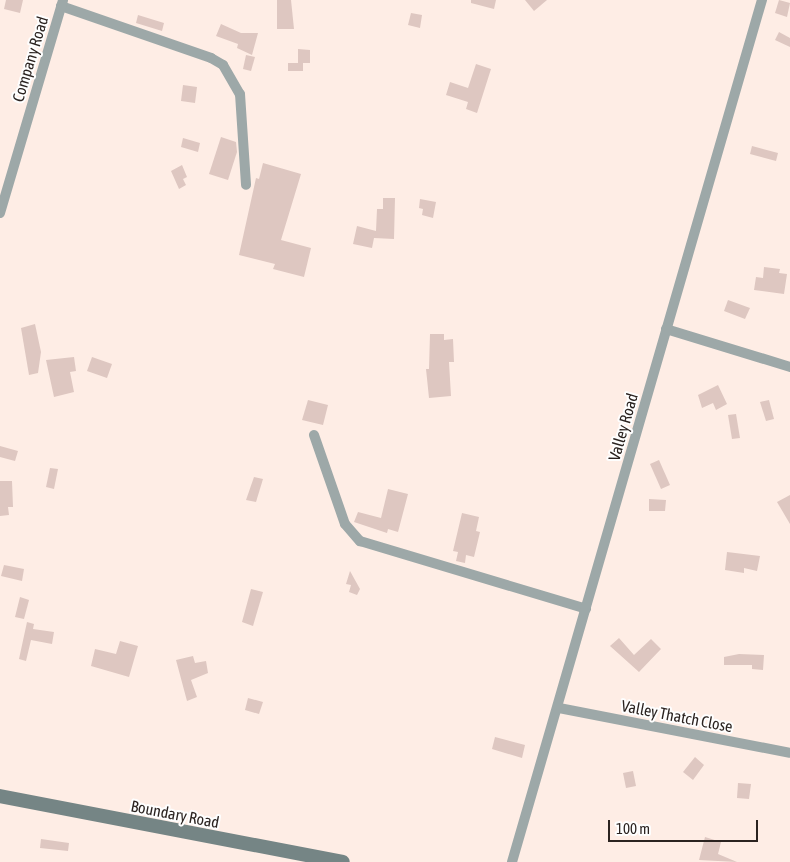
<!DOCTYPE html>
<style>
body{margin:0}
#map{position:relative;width:790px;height:862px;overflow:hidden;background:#feede5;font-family:"Asap Condensed",sans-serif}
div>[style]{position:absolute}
.building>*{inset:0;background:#dec7c1}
.minor>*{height:10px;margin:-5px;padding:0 5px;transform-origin:5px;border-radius:5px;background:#9da8a8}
.secondary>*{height:14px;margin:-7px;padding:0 7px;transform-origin:7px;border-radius:7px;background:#758585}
span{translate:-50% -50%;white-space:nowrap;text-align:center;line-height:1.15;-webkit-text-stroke:4px #fefefe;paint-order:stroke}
.street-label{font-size:16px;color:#2b2320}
.scale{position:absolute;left:608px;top:820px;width:150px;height:22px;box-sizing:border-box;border:2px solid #2b2320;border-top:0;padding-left:6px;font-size:15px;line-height:18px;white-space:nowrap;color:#2b2320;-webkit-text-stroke:4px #fefefe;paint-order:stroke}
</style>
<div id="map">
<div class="building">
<i style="clip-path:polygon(6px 0,23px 0,20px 13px,4px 9px)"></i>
<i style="clip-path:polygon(277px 0,291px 0,294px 29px,277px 29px)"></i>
<i style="clip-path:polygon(471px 0,496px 0,494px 9px,471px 3px)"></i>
<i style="clip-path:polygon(525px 0,547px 0,534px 11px)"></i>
<i style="clip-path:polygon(779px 0,790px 3px,787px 17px,775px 13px)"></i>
<i style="clip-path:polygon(411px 13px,422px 15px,420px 28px,408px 25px)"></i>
<i style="clip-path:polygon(138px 15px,164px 23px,162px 31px,136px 23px)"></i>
<i style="clip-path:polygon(221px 24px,241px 33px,258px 33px,252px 55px,237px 48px,238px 44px,216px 36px)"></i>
<i style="clip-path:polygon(779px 32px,790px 38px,790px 47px,775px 40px)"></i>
<i style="clip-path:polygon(298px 49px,310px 50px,310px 63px,298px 63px)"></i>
<i style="clip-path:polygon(246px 55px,255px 57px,251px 71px,243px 69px)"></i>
<i style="clip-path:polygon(288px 63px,303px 63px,303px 71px,288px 71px)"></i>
<i style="clip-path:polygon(476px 64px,491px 69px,477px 113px,466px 109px,468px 102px,446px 95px,450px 82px,468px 88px)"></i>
<i style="clip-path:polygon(183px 85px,197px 87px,195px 103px,181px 101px)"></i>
<i style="clip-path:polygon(221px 137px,236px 142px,237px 152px,228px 180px,209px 174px)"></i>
<i style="clip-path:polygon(183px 138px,200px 143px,198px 152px,181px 147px)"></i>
<i style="clip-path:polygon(752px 146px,778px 153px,776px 161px,750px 154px)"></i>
<i style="clip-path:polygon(263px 163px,301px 174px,281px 240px,311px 248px,304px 277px,273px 269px,275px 264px,239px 255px,256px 178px,259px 179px)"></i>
<i style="clip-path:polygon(182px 165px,187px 177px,183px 179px,186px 185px,179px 189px,171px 171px)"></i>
<i style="clip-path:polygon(383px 198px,395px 198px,394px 239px,374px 238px,372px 248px,353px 244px,357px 226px,376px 231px,377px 209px,383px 209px)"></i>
<i style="clip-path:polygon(420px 199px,436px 202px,433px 218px,422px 215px,423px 209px,419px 208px)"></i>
<i style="clip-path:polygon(764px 267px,780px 269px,779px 273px,787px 274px,784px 294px,754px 290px,756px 277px,763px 278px)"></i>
<i style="clip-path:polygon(728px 300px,750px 308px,745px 319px,724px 311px)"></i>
<i style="clip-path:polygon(35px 324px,41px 352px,38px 373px,29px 375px,21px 328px)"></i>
<i style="clip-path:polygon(430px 334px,444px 334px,444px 340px,453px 339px,454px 362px,449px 362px,451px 396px,429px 398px,426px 369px,429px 369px)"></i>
<i style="clip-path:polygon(74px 357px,76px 371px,70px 372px,74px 392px,54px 397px,46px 360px)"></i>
<i style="clip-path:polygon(92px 357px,112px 364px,107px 378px,87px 371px)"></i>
<i style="clip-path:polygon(718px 385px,727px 404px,716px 410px,713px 403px,702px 408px,698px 395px)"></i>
<i style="clip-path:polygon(308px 400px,328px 405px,323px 425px,302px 420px)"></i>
<i style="clip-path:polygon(769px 400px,774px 419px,766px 421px,760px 402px)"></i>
<i style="clip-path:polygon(736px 414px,740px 438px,732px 439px,728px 415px)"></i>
<i style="clip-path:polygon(0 446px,18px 451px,15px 461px,0 457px)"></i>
<i style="clip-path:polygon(659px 460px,670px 485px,661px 489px,650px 464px)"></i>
<i style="clip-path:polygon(50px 468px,58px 469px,54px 489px,46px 487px)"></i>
<i style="clip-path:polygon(254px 477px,263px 479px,256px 502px,246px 500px)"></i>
<i style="clip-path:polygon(0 481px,12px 481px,13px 507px,8px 507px,9px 515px,0 516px)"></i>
<i style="clip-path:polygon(388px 489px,408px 494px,398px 532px,388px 529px,387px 533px,354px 522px,358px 512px,381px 518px)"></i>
<i style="clip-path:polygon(790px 495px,790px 524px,777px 502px)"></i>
<i style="clip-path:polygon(649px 499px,666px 500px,665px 511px,649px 511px)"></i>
<i style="clip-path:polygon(462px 513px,479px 517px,476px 531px,480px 532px,474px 557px,466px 555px,465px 563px,456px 561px,458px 552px,453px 551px)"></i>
<i style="clip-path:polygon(727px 552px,760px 556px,757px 571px,744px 568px,744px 573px,725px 570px)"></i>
<i style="clip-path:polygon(4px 565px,24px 569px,22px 581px,1px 576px)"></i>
<i style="clip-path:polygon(350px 571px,360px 589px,357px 595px,349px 592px,351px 585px,346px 584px)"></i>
<i style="clip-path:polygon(251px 589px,263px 592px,253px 626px,242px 622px)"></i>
<i style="clip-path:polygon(20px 597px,29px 600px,24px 619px,15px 617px)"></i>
<i style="clip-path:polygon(27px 622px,34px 624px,33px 629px,54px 632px,52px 644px,31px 640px,26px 661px,19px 659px)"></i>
<i style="clip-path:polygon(619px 638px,634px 655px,651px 639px,661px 649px,639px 672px,610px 646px)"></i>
<i style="clip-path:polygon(120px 641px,138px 646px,129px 677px,91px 666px,95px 649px,116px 654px)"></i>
<i style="clip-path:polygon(739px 654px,764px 655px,763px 670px,752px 669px,752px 665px,724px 665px,724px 657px)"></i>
<i style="clip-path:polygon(193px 656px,195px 663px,206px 661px,208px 673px,191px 680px,197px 697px,187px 701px,176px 660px)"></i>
<i style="clip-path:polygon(248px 698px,263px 702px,259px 714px,245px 710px)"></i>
<i style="clip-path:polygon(495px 737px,525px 745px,522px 758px,492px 749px)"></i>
<i style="clip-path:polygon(695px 757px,704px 765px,693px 780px,683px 772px)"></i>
<i style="clip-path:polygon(633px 771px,636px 786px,626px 788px,623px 773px)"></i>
<i style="clip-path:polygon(738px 783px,751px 784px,749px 799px,737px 798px)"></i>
<i style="clip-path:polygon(705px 837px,721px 842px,718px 854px,737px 862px,699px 860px)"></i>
<i style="clip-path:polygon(41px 839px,69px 843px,68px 851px,40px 848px)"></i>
</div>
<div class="minor">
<i style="left:61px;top:6px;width:159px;rotate:19.1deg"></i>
<i style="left:211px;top:58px;width:14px;rotate:30deg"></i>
<i style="left:223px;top:65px;width:34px;rotate:60deg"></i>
<i style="left:240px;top:94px;width:91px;rotate:86.2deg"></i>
<i style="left:0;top:213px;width:222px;rotate:-73.5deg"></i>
<i style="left:666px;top:329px;width:130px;rotate:17deg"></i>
<i style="left:314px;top:435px;width:94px;rotate:70.8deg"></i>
<i style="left:345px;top:524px;width:23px;rotate:49deg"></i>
<i style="left:360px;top:541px;width:236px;rotate:16.7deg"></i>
<i style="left:559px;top:708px;width:235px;rotate:11deg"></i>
<i style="left:512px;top:862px;width:898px;rotate:-73.83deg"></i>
</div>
<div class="secondary">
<i style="left:0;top:796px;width:349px;rotate:10.9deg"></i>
</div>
<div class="street-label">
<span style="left:30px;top:59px;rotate:-73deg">Company Road</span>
<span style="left:623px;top:427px;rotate:-74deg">Valley Road</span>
<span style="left:677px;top:716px;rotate:11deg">Valley Thatch Close</span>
<span style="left:175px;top:814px;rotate:11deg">Boundary Road</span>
</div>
<div class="scale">100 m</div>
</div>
